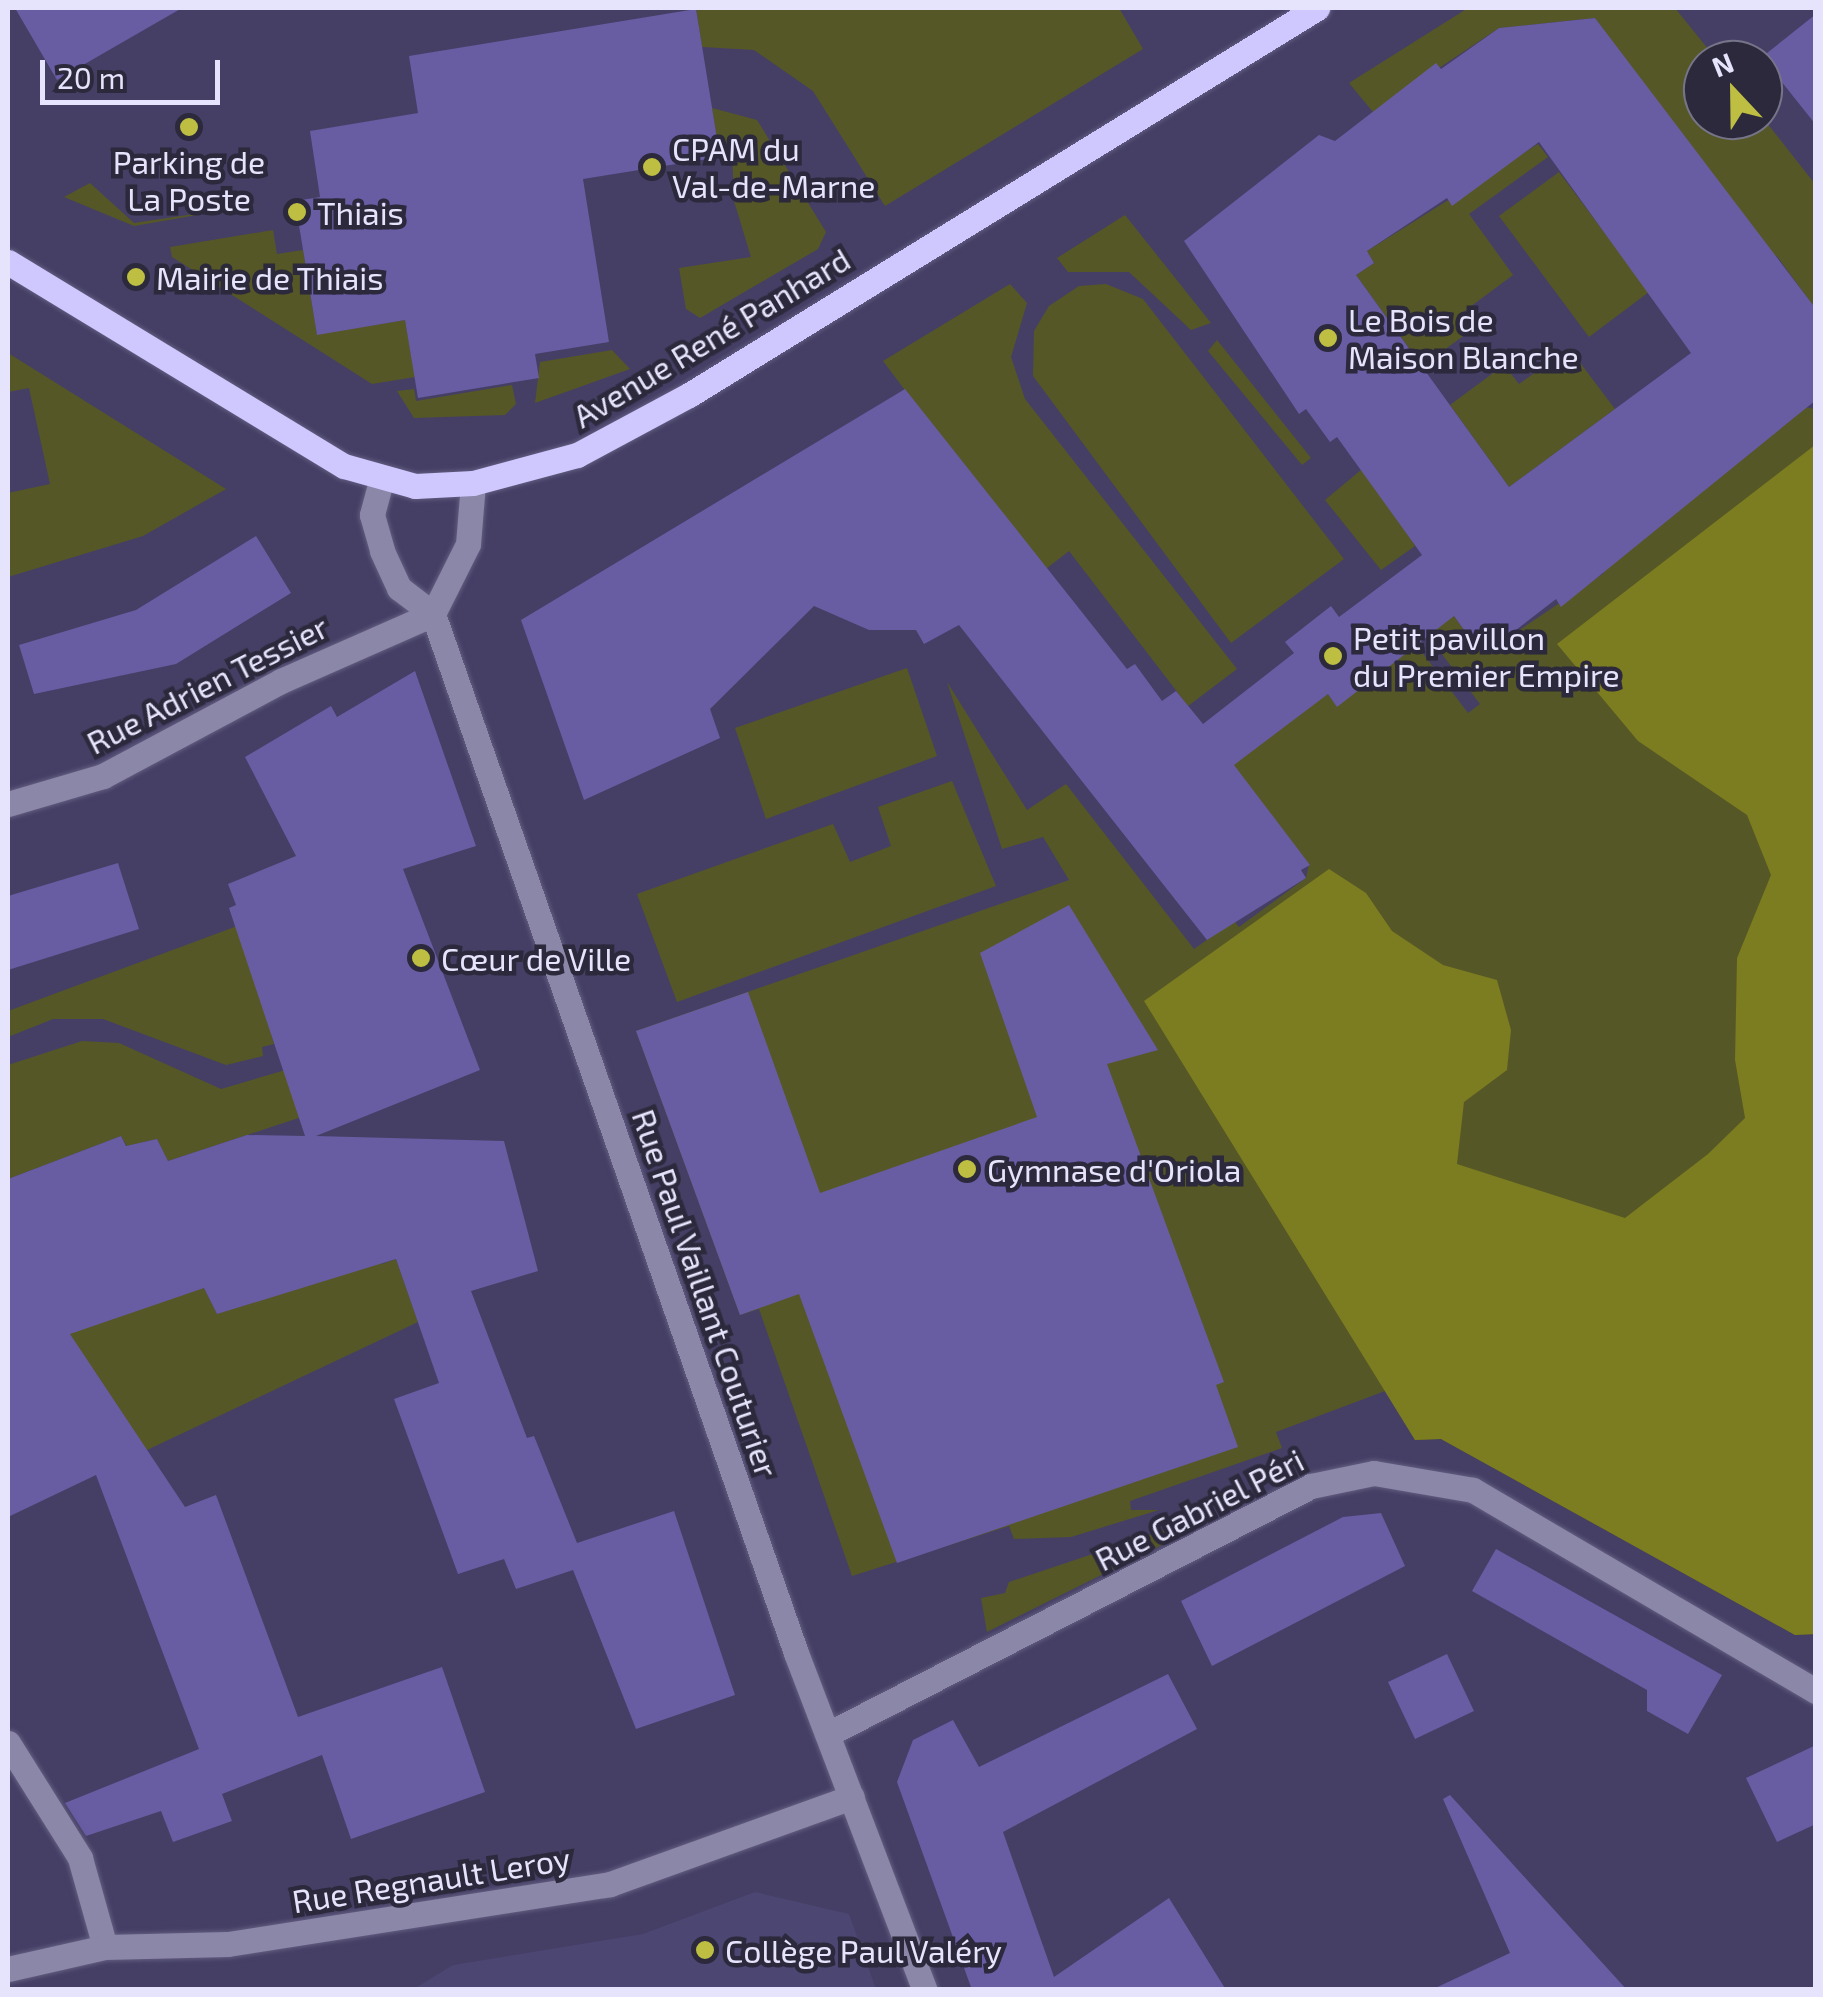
<!DOCTYPE html>
<meta charset="utf-8">
<style>
body{margin:0}
#map{position:relative;width:1823px;height:1997px;overflow:hidden;background:#453f65;font-family:"Exo 2",sans-serif}
div>[style]{position:absolute}
.built>*{inset:0;background:#4c4673}
.green>*{inset:0;background:#565726}
.forest>*{inset:0;background:#7c7c20}
.building>*{inset:0;background:#685ca3}
.roads{filter:drop-shadow(0 0 2px #625d80) drop-shadow(0 0 2px #625d80)}
.minor>*{height:25px;margin:-12.5px;padding:0 12.5px;transform-origin:12.5px;border-radius:12.5px;background:#8a87a8}
.major>*{height:25px;margin:-12.5px;padding:0 12.5px;transform-origin:12.5px;border-radius:12.5px;background:#cec8ff}
.dots>*{width:28px;height:28px;translate:-50% -50%;box-sizing:border-box;border:5px solid #2b293b;border-radius:50%}
span{translate:-50% -50%;white-space:nowrap;text-align:center;line-height:1.15;-webkit-text-stroke:9px #2b293b;paint-order:stroke}
.poi-label{font-size:32px;color:#e6e4fc}
.left{translate:0 -50%;text-align:left}
.street-label{font-size:32px;color:#e6e4fc}
.frame{position:absolute;inset:0;border:10px solid #e6e4fc;pointer-events:none}
.north{position:absolute;left:1683px;top:40px;width:100px;height:100px;box-sizing:border-box;background:#2b293b;border:2px solid #767488;border-radius:50%;rotate:338deg;font-size:28px;font-weight:700;line-height:40px;text-align:center;color:#e6e4fc}
.north::after{content:'';display:block;margin:auto;width:35px;height:45px;background:#bebf42;clip-path:polygon(50% 0,100% 100%,50% 72%,0 100%)}
.scale{position:absolute;left:40px;top:60px;width:180px;height:45px;box-sizing:border-box;border:5px solid #e6e4fc;border-top:0;padding-left:12px;font-size:30px;line-height:35px;white-space:nowrap;color:#e6e4fc;-webkit-text-stroke:8px #2b293b;paint-order:stroke}
</style>
<div id="map">
<div class="built">
<i style="clip-path:polygon(755px 1892px,849px 1914px,876px 1989px,412px 1990px,453px 1965px,643px 1934px)"></i>
</div>
<div class="green">
<i style="clip-path:polygon(696px 8px,1119px 8px,1143px 49px,885px 206px,813px 91px,754px 50px,702px 47px)"></i>
<i style="clip-path:polygon(1468px 8px,1675px 8px,1717px 60px,1703px 60px,1703px 120px,1763px 118px,1815px 184px,1815px 325px,1809px 300px,1777px 256px,1770px 260px,1595px 18px,1499px 28px,1373px 112px,1349px 83px)"></i>
<i style="clip-path:polygon(712px 108px,757px 120px,826px 232px,818px 249px,700px 318px,686px 309px,679px 268px,751px 257px,734px 201px,732px 150px,719px 152px)"></i>
<i style="clip-path:polygon(1538px 144px,1548px 157px,1469px 214px,1513px 275px,1462px 313px,1473px 329px,1422px 366px,1356px 275px,1374px 263px,1367px 251px)"></i>
<i style="clip-path:polygon(1559px 172px,1649px 292px,1589px 337px,1499px 216px)"></i>
<i style="clip-path:polygon(90px 183px,134px 223px,261px 204px,134px 226px,64px 197px)"></i>
<i style="clip-path:polygon(1125px 215px,1211px 323px,1191px 330px,1129px 272px,1068px 272px,1057px 258px)"></i>
<i style="clip-path:polygon(273px 230px,277px 254px,303px 250px,317px 334px,405px 320px,415px 377px,372px 384px,172px 257px,170px 247px)"></i>
<i style="clip-path:polygon(1010px 284px,1027px 303px,1011px 357px,1025px 399px,1237px 669px,1188px 706px,1069px 551px,1042px 572px,883px 361px)"></i>
<i style="clip-path:polygon(1106px 284px,1143px 299px,1344px 559px,1231px 643px,1033px 376px,1034px 331px,1049px 306px,1079px 286px)"></i>
<i style="clip-path:polygon(1217px 340px,1311px 458px,1302px 465px,1208px 351px)"></i>
<i style="clip-path:polygon(1569px 348px,1615px 409px,1509px 487px,1450px 405px,1504px 365px,1519px 384px)"></i>
<i style="clip-path:polygon(612px 350px,630px 369px,535px 403px,540px 362px)"></i>
<i style="clip-path:polygon(8px 353px,226px 489px,143px 536px,8px 577px,8px 493px,50px 484px,29px 388px,8px 392px)"></i>
<i style="clip-path:polygon(512px 385px,516px 404px,505px 415px,414px 418px,397px 391px,414px 389px,416px 401px)"></i>
<i style="clip-path:polygon(1805px 407px,1815px 409px,1815px 1634px,1795px 1635px,1441px 1439px,1415px 1440px,1385px 1391px,1276px 1432px,1282px 1448px,1130px 1501px,1131px 1510px,1159px 1510px,1071px 1537px,1014px 1539px,1009px 1526px,852px 1576px,759px 1309px,740px 1315px,636px 1031px,1069px 880px,1043px 837px,1002px 849px,947px 682px,1027px 810px,1066px 784px,1194px 949px,1234px 921px,1239px 927px,1306px 878px,1309px 864px,1230px 762px,1328px 694px,1337px 706px,1396px 618px,1468px 713px,1480px 704px,1393px 590px,1449px 609px,1476px 647px,1490px 650px,1604px 573px,1599px 565px)"></i>
<i style="clip-path:polygon(1367px 465px,1415px 546px,1381px 570px,1325px 500px)"></i>
<i style="clip-path:polygon(907px 668px,937px 756px,766px 819px,735px 728px)"></i>
<i style="clip-path:polygon(952px 781px,996px 886px,677px 1002px,637px 894px,833px 824px,850px 862px,891px 846px,878px 807px)"></i>
<i style="clip-path:polygon(240px 925px,274px 1044px,262px 1047px,263px 1056px,226px 1065px,103px 1019px,53px 1019px,8px 1037px,8px 1011px)"></i>
<i style="clip-path:polygon(82px 1041px,119px 1043px,221px 1089px,333px 1056px,350px 1101px,168px 1161px,157px 1139px,127px 1146px,121px 1136px,8px 1179px,8px 1065px)"></i>
<i style="clip-path:polygon(376px 1246px,382px 1264px,396px 1259px,418px 1322px,147px 1450px,42px 1316px,204px 1288px,217px 1314px)"></i>
<i style="clip-path:polygon(1179px 1525px,1186px 1533px,987px 1632px,981px 1598px,1005px 1593px,1009px 1582px)"></i>
</div>
<div class="forest">
<i style="clip-path:polygon(1815px 445px,1816px 1634px,1795px 1635px,1441px 1439px,1415px 1440px,1144px 1001px,1329px 869px,1366px 893px,1392px 931px,1443px 965px,1497px 980px,1511px 1030px,1507px 1070px,1464px 1102px,1457px 1164px,1625px 1218px,1708px 1154px,1745px 1118px,1735px 1060px,1737px 958px,1771px 875px,1747px 815px,1638px 741px,1557px 644px)"></i>
</div>
<div class="building">
<i style="clip-path:polygon(15px 8px,182px 8px,57px 80px)"></i>
<i style="clip-path:polygon(696px 9px,720px 157px,583px 179px,609px 342px,535px 354px,539px 378px,418px 398px,405px 320px,317px 335px,295px 201px,320px 197px,310px 131px,418px 113px,409px 56px)"></i>
<i style="clip-path:polygon(1816px 14px,1816px 125px,1762px 57px)"></i>
<i style="clip-path:polygon(evenodd,1595px 18px,1816px 309px,1816px 400px,1561px 607px,1556px 599px,1490px 650px,1477px 648px,1454px 616px,1337px 707px,1328px 694px,1234px 765px,1310px 865px,1301px 870px,1306px 878px,1207px 940px,959px 625px,924px 644px,916px 630px,869px 630px,814px 606px,710px 709px,720px 738px,584px 800px,521px 620px,905px 389px,1127px 669px,1135px 664px,1162px 701px,1176px 691px,1203px 724px,1294px 653px,1285px 642px,1331px 606px,1339px 617px,1422px 555px,1337px 437px,1330px 442px,1306px 409px,1299px 414px,1184px 241px,1319px 135px,1335px 141px,1436px 63px,1441px 69px,1499px 28px,1595px 18px,1539px 142px,1691px 353px,1509px 487px,1356px 275px,1374px 263px,1367px 251px,1447px 198px,1452px 206px,1539px 142px)"></i>
<i style="clip-path:polygon(256px 536px,291px 593px,176px 664px,34px 694px,19px 645px,136px 610px)"></i>
<i style="clip-path:polygon(415px 671px,476px 846px,403px 869px,480px 1070px,316px 1136px,504px 1141px,538px 1271px,471px 1291px,527px 1438px,534px 1436px,577px 1543px,674px 1511px,735px 1695px,636px 1729px,573px 1570px,516px 1589px,504px 1559px,458px 1574px,394px 1399px,439px 1383px,396px 1259px,217px 1314px,204px 1288px,70px 1334px,185px 1507px,216px 1495px,298px 1717px,442px 1667px,485px 1792px,351px 1839px,322px 1755px,222px 1794px,232px 1821px,173px 1842px,161px 1811px,86px 1836px,65px 1803px,199px 1749px,96px 1475px,8px 1517px,8px 1179px,121px 1136px,126px 1146px,157px 1139px,168px 1161px,247px 1135px,305px 1136px,229px 908px,236px 905px,228px 884px,296px 856px,245px 757px,331px 706px,337px 717px)"></i>
<i style="clip-path:polygon(118px 863px,139px 929px,8px 970px,8px 896px)"></i>
<i style="clip-path:polygon(1069px 905px,1158px 1050px,1107px 1064px,1224px 1382px,1216px 1385px,1238px 1447px,897px 1563px,799px 1294px,740px 1315px,636px 1031px,748px 992px,820px 1193px,1037px 1117px,980px 953px)"></i>
<i style="clip-path:polygon(1381px 1513px,1405px 1566px,1212px 1666px,1181px 1601px,1343px 1517px)"></i>
<i style="clip-path:polygon(1496px 1549px,1722px 1675px,1688px 1734px,1647px 1711px,1647px 1690px,1472px 1591px)"></i>
<i style="clip-path:polygon(1447px 1654px,1474px 1711px,1415px 1739px,1388px 1682px)"></i>
<i style="clip-path:polygon(1168px 1674px,1197px 1729px,1003px 1832px,1054px 1977px,1169px 1898px,1226px 1990px,972px 1990px,897px 1782px,913px 1740px,953px 1720px,979px 1767px)"></i>
<i style="clip-path:polygon(1816px 1745px,1816px 1824px,1777px 1842px,1746px 1778px)"></i>
<i style="clip-path:polygon(1450px 1795px,1627px 1990px,1431px 1990px,1510px 1953px,1443px 1799px)"></i>
</div>
<div class="roads">
<div class="minor">
<i style="left:381px;top:481px;width:35px;rotate:105deg"></i>
<i style="left:372px;top:515px;width:37px;rotate:74deg"></i>
<i style="left:382px;top:551px;width:41px;rotate:65.3deg"></i>
<i style="left:399px;top:588px;width:43px;rotate:37.4deg"></i>
<i style="left:433px;top:614px;width:1101px;rotate:70.74deg"></i>
<i style="left:796px;top:1653px;width:361px;rotate:69.1deg"></i>
<i style="left:433px;top:614px;width:78px;rotate:-63.4deg"></i>
<i style="left:468px;top:544px;width:61px;rotate:-85.3deg"></i>
<i style="left:8px;top:804px;width:99px;rotate:-16.4deg"></i>
<i style="left:103px;top:776px;width:202px;rotate:-28.1deg"></i>
<i style="left:281px;top:681px;width:166px;rotate:-23.8deg"></i>
<i style="left:828px;top:1734px;width:543px;rotate:-27.18deg"></i>
<i style="left:1311px;top:1486px;width:64px;rotate:-11.7deg"></i>
<i style="left:1374px;top:1473px;width:100px;rotate:9.7deg"></i>
<i style="left:1473px;top:1490px;width:398px;rotate:30.4deg"></i>
<i style="left:8px;top:1743px;width:136px;rotate:57.9deg"></i>
<i style="left:80px;top:1858px;width:92px;rotate:74.3deg"></i>
<i style="left:8px;top:1969px;width:99px;rotate:-12.8deg"></i>
<i style="left:105px;top:1947px;width:123px;rotate:-1.4deg"></i>
<i style="left:228px;top:1944px;width:387px;rotate:-8.9deg"></i>
<i style="left:610px;top:1884px;width:257px;rotate:-19.8deg"></i>
</div>
<div class="major">
<i style="left:8px;top:262px;width:393px;rotate:31.3deg"></i>
<i style="left:344px;top:466px;width:74px;rotate:15.7deg"></i>
<i style="left:415px;top:486px;width:58px;rotate:-3deg"></i>
<i style="left:473px;top:483px;width:108px;rotate:-15.1deg"></i>
<i style="left:577px;top:455px;width:127px;rotate:-28.2deg"></i>
<i style="left:689px;top:395px;width:738px;rotate:-31.64deg"></i>
</div>
</div>
<div class="dots">
<i style="left:189px;top:127px;background:#bebf42"></i>
<i style="left:652px;top:167px;background:#bebf42"></i>
<i style="left:297px;top:212px;background:#bebf42"></i>
<i style="left:136px;top:277px;background:#bebf42"></i>
<i style="left:1328px;top:338px;background:#bebf42"></i>
<i style="left:1333px;top:656px;background:#bebf42"></i>
<i style="left:421px;top:958px;background:#bebf42"></i>
<i style="left:967px;top:1169px;background:#bebf42"></i>
<i style="left:705px;top:1950px;background:#bebf42"></i>
</div>
<div class="poi-label">
<span class="left" style="left:672px;top:167px">CPAM du<br>Val-de-Marne</span>
<span style="left:189px;top:180px">Parking de<br>La Poste</span>
<span class="left" style="left:317px;top:212px">Thiais</span>
<span class="left" style="left:156px;top:277px">Mairie de Thiais</span>
<span class="left" style="left:1348px;top:338px">Le Bois de<br>Maison Blanche</span>
<span class="left" style="left:1353px;top:656px">Petit pavillon<br>du Premier Empire</span>
<span class="left" style="left:441px;top:958px">Cœur de Ville</span>
<span class="left" style="left:987px;top:1169px">Gymnase d'Oriola</span>
<span class="left" style="left:725px;top:1950px">Collège Paul Valéry</span>
</div>
<div class="street-label">
<span style="left:711px;top:337px;rotate:-31deg">Avenue René Panhard</span>
<span style="left:207px;top:684px;rotate:-27deg">Rue Adrien Tessier</span>
<span style="left:706px;top:1293px;rotate:71deg">Rue Paul Vaillant Couturier</span>
<span style="left:1199px;top:1509px;rotate:-27deg">Rue Gabriel Péri</span>
<span style="left:431px;top:1879px;rotate:-9deg">Rue Regnault Leroy</span>
</div>
<div class="frame"></div>
<div class="north">N</div>
<div class="scale">20 m</div>
</div>
